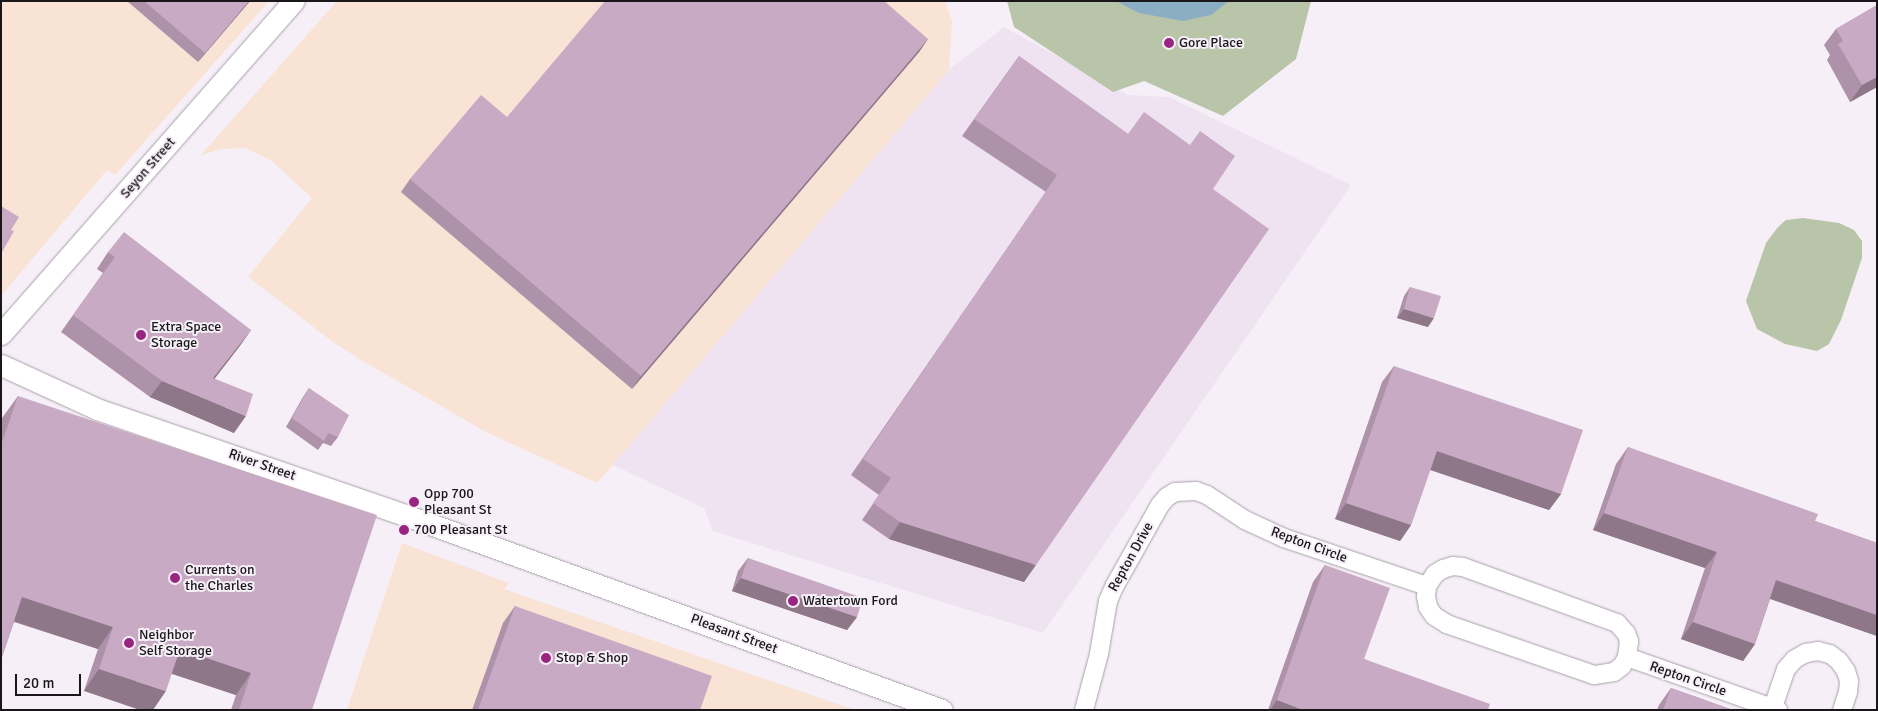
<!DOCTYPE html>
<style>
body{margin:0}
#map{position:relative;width:1878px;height:711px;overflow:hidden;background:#f6eff7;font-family:Signika,sans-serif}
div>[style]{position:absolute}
.commercial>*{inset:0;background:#f8e3d5}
.built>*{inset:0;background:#efe3f2}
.green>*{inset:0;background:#b9c5a8}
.water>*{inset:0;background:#8baec5}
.roads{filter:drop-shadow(0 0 1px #a7a0a9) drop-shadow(0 0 1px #a7a0a9)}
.minor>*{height:18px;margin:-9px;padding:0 9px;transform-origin:9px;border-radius:9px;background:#fff}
.tertiary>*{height:21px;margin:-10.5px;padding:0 10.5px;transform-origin:10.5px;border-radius:10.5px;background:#fff}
.wall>*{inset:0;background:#ad92a9}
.shaded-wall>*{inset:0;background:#8d7789}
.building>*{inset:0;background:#c9aac4}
.dots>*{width:14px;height:14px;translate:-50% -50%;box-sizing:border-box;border:2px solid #f6eff7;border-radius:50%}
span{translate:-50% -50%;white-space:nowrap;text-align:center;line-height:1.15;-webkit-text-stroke:4px #f6eff7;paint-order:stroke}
.poi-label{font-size:14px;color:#1a171a}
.left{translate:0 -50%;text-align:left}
.street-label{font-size:14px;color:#1a171a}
.frame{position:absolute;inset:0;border:2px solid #1a171a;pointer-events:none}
.scale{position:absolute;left:15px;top:674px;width:66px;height:22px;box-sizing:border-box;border:2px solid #1a171a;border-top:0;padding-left:6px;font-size:15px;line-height:18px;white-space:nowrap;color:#1a171a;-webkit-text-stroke:4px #f6eff7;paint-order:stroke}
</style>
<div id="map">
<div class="commercial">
<i style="clip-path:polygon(1px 1px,269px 1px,115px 175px,107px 170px,1px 296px)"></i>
<i style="clip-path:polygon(337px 1px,945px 1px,952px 21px,949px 70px,893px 146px,597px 483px,488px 433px,361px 360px,333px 342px,248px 277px,312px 198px,272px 161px,245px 148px,221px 149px,201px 155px)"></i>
<i style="clip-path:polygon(402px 543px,509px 583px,504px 589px,855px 710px,347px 710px)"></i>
</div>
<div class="built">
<i style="clip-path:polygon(1004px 27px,1128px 95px,1169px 97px,1351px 185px,1043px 633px,713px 531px,704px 508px,613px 465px,949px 70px)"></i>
</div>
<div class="green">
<i style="clip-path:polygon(1007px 1px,1311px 1px,1296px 59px,1223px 116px,1144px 81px,1113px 92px,1014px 27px)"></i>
<i style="clip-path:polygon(1803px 218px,1839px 223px,1854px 230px,1862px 241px,1862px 258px,1841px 320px,1829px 344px,1817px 351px,1785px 344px,1757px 329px,1746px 301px,1766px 243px,1778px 227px,1786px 220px)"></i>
</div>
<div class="water">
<i style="clip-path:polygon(1116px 1px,1229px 1px,1211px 15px,1183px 21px,1139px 13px)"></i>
</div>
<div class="roads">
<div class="minor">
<i style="left:1453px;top:566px;width:10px;rotate:6deg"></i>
<i style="left:1463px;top:567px;width:164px;rotate:20deg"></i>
<i style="left:1617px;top:623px;width:13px;rotate:48deg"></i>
<i style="left:1626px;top:633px;width:9px;rotate:69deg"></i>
<i style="left:1629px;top:641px;width:16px;rotate:97deg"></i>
<i style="left:1627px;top:657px;width:10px;rotate:119deg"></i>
<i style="left:1622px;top:666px;width:10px;rotate:143deg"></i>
<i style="left:1614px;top:672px;width:20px;rotate:171deg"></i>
<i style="left:1594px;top:675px;width:156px;rotate:-160.9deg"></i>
<i style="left:1447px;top:624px;width:15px;rotate:-148deg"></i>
<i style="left:1434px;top:616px;width:11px;rotate:-124deg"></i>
<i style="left:1428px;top:607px;width:11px;rotate:-100deg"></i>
<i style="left:1426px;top:596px;width:10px;rotate:-84deg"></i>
<i style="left:1427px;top:586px;width:14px;rotate:-56deg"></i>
<i style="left:1435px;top:574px;width:9px;rotate:-32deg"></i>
<i style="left:1443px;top:569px;width:10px;rotate:-17deg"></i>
<i style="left:1627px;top:657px;width:160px;rotate:19.3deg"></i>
<i style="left:1084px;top:710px;width:58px;rotate:-75deg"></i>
<i style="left:1099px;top:654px;width:54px;rotate:-80.4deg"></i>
<i style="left:1108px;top:601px;width:15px;rotate:-67deg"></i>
<i style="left:1114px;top:587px;width:94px;rotate:-60.7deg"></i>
<i style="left:1160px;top:505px;width:11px;rotate:-49deg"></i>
<i style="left:1167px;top:497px;width:9px;rotate:-32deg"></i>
<i style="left:1175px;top:492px;width:21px;rotate:-3deg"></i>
<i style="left:1196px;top:491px;width:12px;rotate:20deg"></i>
<i style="left:1207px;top:495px;width:45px;rotate:33.3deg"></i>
<i style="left:1245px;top:520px;width:43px;rotate:24.8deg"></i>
<i style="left:1284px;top:538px;width:151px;rotate:18.6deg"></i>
<i style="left:1772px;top:710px;width:43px;rotate:-71.1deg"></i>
<i style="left:1786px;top:669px;width:13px;rotate:-48deg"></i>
<i style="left:1795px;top:659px;width:13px;rotate:-29deg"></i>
<i style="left:1806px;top:653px;width:12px;rotate:-9deg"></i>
<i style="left:1818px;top:651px;width:12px;rotate:14deg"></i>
<i style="left:1830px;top:654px;width:11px;rotate:38deg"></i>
<i style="left:1839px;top:661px;width:12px;rotate:55deg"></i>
<i style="left:1846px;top:671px;width:10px;rotate:73deg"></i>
<i style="left:1849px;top:681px;width:11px;rotate:95deg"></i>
<i style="left:1848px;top:692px;width:19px;rotate:108deg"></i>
</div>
<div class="tertiary">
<i style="left:1px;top:334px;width:444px;rotate:-48.7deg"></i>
<i style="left:1px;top:365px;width:106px;rotate:24.6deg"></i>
<i style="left:97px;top:409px;width:329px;rotate:19deg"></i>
<i style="left:408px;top:516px;width:568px;rotate:19.97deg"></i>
</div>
</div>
<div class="wall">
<i style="clip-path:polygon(127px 1px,250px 1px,198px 62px)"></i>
<i style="clip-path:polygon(1877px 5px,1877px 87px,1850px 102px,1827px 60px,1830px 55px,1824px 45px,1836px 29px)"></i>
<i style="clip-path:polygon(928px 39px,919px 52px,632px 389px,401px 192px,410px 179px,507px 117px)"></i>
<i style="clip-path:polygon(1019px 56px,1128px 134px,1213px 189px,1024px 582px,889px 539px,862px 520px,879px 495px,851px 475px,1046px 192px,962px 136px)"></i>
<i style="clip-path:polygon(108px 252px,251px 330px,239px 347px,214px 379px,234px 433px,150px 397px,61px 332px,103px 273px,97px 269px)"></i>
<i style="clip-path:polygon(1410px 287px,1428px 327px,1397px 318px,1404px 296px)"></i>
<i style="clip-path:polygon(1394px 366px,1561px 494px,1549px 510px,1430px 470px,1411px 525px,1400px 541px,1335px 519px,1382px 382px)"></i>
<i style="clip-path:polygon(309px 388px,338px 437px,331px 446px,323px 443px,318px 450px,286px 427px,303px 397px)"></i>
<i style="clip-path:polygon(18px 396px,312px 710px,231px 710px,236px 695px,172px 674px,84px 691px,98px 649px,14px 622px,1px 660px,1px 421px,2px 418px)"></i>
<i style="clip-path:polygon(1628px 447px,1815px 521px,1877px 543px,1877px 636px,1770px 599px,1755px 644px,1743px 661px,1681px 639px,1705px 568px,1593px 530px,1616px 464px)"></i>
<i style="clip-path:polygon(748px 558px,857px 617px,847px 630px,732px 591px,738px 571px)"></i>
<i style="clip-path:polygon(1325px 565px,1364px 659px,1488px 710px,1268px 710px,1313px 582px)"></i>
<i style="clip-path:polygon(515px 606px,700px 710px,472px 710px,503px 623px)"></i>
<i style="clip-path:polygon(1671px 688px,1733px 710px,1657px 710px,1659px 705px)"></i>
</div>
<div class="shaded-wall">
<i style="clip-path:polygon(249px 1px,250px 1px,198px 62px,205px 53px)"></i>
<i style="clip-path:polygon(928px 39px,919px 52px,632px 389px,641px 376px)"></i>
<i style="clip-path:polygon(1877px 77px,1877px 87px,1850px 102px,1862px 85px)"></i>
<i style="clip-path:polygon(1404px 309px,1434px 318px,1428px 327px,1397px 318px)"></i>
<i style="clip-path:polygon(251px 330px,239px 347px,202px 395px,213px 378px)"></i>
<i style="clip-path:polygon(162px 381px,246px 416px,234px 433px,150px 397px)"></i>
<i style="clip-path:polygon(1437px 451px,1561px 494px,1549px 510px,1425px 468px)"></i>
<i style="clip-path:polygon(1346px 503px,1411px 525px,1400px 541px,1335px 519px)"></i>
<i style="clip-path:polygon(1604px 513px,1717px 552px,1705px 568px,1593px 530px)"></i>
<i style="clip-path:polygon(900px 522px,1036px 565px,1024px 582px,889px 539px)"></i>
<i style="clip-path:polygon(741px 578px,857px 617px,847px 630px,732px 591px)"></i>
<i style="clip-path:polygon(1776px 580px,1877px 615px,1877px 636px,1765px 597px)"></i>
<i style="clip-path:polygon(22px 597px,113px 627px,98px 649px,7px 619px)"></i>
<i style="clip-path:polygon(1693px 622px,1755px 644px,1743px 661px,1681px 639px)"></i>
<i style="clip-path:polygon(180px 649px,251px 673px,236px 695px,164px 671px)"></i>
<i style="clip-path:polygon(99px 669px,166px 691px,153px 710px,140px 710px,84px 691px)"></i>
<i style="clip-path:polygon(1277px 700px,1303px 710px,1270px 710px)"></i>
</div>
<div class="building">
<i style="clip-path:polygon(144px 1px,249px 1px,205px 53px)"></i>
<i style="clip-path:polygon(605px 1px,884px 1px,928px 39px,641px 376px,410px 179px,481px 95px,507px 117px)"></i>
<i style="clip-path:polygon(1877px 5px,1877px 77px,1862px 85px,1838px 44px,1843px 41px,1836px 29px)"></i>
<i style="clip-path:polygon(1019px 56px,1128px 134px,1144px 112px,1190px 145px,1200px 131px,1235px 156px,1213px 189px,1269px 229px,1036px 565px,900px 522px,873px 503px,891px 478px,863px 459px,1057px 175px,974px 119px)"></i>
<i style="clip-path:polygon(1px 206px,19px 217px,11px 230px,14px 231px,1px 254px)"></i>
<i style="clip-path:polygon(124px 232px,251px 330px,213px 378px,253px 394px,246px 416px,162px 381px,73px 315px,115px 257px,108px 252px)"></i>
<i style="clip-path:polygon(1410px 287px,1441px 296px,1434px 318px,1404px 309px)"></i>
<i style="clip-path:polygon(1394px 366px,1583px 430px,1561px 494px,1437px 451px,1411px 525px,1346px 503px)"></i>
<i style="clip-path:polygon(309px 388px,349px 415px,338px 437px,328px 433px,324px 441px,292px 418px)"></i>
<i style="clip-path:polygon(18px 396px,377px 515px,312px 710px,239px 710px,251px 673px,180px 649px,166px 691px,99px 669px,113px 627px,22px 597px,1px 660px,1px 445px)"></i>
<i style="clip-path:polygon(1628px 447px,1818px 514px,1815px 521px,1877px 543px,1877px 615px,1776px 580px,1755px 644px,1693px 622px,1717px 552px,1604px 513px)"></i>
<i style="clip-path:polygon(748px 558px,863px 598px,857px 617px,741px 578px)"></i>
<i style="clip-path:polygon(1325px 565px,1390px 588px,1364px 659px,1490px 704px,1488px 710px,1303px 710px,1277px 700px)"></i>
<i style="clip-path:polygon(515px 606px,712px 676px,700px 710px,478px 710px)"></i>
<i style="clip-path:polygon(1671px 688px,1733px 710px,1663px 710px)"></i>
</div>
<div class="dots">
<i style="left:1169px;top:43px;background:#9a2581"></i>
<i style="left:141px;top:335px;background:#9a2581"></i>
<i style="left:414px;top:502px;background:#9a2581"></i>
<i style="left:404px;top:530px;background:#9a2581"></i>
<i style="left:175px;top:578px;background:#9a2581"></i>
<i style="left:793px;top:601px;background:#9a2581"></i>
<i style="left:129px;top:643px;background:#9a2581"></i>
<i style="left:546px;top:658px;background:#9a2581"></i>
</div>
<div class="poi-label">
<span class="left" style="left:1179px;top:43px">Gore Place</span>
<span class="left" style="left:151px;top:335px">Extra Space<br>Storage</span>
<span class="left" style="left:424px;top:502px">Opp 700<br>Pleasant St</span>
<span class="left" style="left:414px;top:530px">700 Pleasant St</span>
<span class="left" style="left:185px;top:578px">Currents on<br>the Charles</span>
<span class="left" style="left:803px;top:601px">Watertown Ford</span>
<span class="left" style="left:139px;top:643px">Neighbor<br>Self Storage</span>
<span class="left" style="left:556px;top:658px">Stop &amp; Shop</span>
</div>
<div class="street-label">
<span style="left:148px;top:168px;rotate:-49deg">Seyon Street</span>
<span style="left:262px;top:465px;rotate:19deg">River Street</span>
<span style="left:1309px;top:545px;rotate:20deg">Repton Circle</span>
<span style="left:1131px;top:557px;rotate:-61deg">Repton Drive</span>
<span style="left:734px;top:634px;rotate:20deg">Pleasant Street</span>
<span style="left:1688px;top:679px;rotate:19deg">Repton Circle</span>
</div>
<div class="frame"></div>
<div class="scale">20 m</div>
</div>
